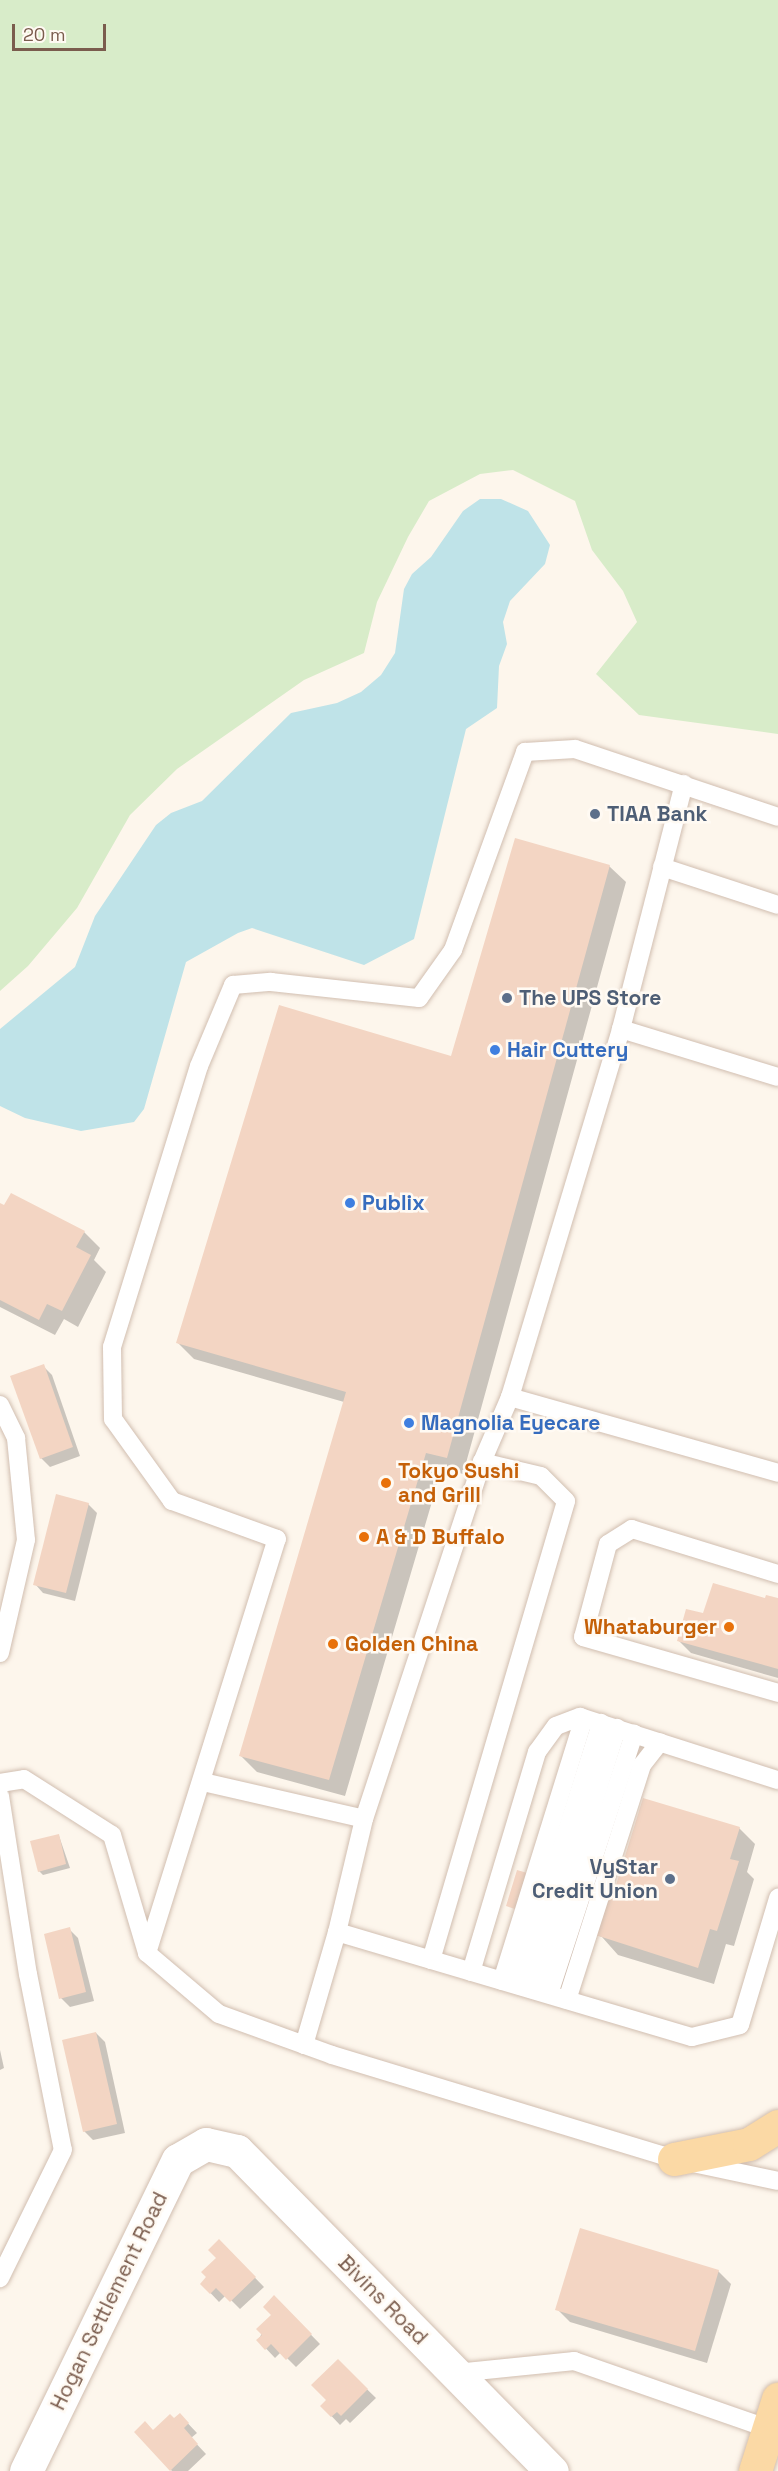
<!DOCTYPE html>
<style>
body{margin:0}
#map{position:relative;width:778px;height:2471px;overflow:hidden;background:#fdf6ec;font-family:"Space Grotesk",sans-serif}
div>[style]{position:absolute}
.green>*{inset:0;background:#d8ecc9}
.water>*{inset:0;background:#bfe3e8}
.shadow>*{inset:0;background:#0003}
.building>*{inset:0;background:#f3d5c3}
.roads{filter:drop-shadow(0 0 2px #d1beb0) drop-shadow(0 0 2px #d1beb0)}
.service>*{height:18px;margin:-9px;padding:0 9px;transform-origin:9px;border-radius:9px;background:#fff}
.minor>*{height:33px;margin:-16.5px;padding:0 16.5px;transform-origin:16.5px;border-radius:16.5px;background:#fff}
.primary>*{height:33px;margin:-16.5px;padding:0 16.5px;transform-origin:16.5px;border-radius:16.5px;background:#fbd9a5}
.dots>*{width:16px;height:16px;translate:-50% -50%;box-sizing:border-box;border:3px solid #fffaf3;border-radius:50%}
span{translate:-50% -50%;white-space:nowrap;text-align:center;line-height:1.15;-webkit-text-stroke:5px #fffaf3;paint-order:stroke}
.service-label{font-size:21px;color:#4e5e75;font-weight:700}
.left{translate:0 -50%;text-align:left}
.right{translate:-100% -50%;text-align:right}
.shop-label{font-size:21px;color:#366cbe;font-weight:700}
.food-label{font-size:21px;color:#c56008;font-weight:700}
.street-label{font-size:21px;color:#7a5c4d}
.scale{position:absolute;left:12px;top:24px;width:94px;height:27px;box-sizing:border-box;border:3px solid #7a5c4d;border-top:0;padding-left:8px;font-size:18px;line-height:21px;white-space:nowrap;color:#7a5c4d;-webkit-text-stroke:4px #fffaf3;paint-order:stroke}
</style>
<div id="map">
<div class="green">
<i style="clip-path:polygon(0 0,778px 0,778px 734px,639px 715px,596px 674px,637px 622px,623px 591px,592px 550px,575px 501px,513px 470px,480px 474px,429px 501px,408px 537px,377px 602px,364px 653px,304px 680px,177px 769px,130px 815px,77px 908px,28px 966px,0 991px)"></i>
</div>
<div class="water">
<i style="clip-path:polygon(480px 499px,501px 499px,528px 511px,550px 545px,545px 564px,510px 601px,503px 622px,507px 644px,499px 666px,497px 708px,466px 729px,414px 939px,364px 965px,252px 928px,238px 933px,186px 962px,144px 1109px,134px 1122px,81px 1131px,25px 1118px,0 1106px,0 1029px,75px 967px,95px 916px,156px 825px,171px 813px,202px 801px,291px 713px,337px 703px,361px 692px,381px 675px,395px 653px,404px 589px,412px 574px,431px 557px,463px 511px)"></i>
</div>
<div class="shadow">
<i style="clip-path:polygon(609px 866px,626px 882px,463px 1474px,442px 1468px,345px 1796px,257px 1772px,241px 1756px,344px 1402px,194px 1359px,177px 1342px,452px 1058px)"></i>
<i style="clip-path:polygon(0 1205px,84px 1232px,100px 1248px,94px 1260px,106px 1272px,78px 1327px,64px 1319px,55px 1335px,0 1307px)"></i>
<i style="clip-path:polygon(43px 1366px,52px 1375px,80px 1456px,50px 1467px,41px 1458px)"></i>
<i style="clip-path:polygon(88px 1504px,97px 1513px,75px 1601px,43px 1593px,35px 1584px)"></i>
<i style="clip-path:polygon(766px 1600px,778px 1600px,778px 1678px,691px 1653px,678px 1640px,704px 1615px)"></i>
<i style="clip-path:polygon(739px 1828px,755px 1844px,747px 1872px,754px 1879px,734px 1946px,726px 1944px,714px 1984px,618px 1955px,602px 1937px,508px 1906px,612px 1899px)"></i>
<i style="clip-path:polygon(59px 1836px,70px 1868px,43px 1875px,39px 1871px)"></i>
<i style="clip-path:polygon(69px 1929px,78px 1938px,94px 2001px,70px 2007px,61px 1998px)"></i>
<i style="clip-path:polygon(96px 2033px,105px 2042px,125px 2133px,93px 2140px,84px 2131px)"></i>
<i style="clip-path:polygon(0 2050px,4px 2068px,0 2070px)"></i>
<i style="clip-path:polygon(219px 2241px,264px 2287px,240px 2309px,226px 2295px,219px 2302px,202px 2284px,218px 2258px)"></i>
<i style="clip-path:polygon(718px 2271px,731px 2284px,707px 2363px,570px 2322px,557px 2309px)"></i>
<i style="clip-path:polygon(274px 2297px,320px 2344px,296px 2367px,281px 2352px,275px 2358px,258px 2340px,273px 2315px)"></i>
<i style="clip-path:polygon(338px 2361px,376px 2398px,350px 2423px,346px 2419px,340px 2425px,322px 2406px,328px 2399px)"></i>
<i style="clip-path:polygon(180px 2415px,197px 2433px,191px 2438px,206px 2454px,188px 2471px,172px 2471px,136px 2433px,153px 2432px)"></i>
</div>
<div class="building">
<i style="clip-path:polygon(515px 838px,610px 865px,447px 1458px,426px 1453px,329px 1780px,239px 1756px,346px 1392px,176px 1343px,279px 1005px,451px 1056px)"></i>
<i style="clip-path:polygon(11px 1193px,85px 1231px,76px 1247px,91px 1255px,62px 1311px,47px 1304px,39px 1320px,0 1300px,0 1203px,4px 1205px)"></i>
<i style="clip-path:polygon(44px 1364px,73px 1447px,40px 1459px,10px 1376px)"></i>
<i style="clip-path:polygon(56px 1494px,89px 1503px,66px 1593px,33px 1585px)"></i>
<i style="clip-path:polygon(713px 1583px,765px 1598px,766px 1595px,778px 1598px,778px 1669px,677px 1641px,686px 1609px,703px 1613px)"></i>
<i style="clip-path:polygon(643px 1798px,740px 1827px,730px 1859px,739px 1861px,717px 1931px,710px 1929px,698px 1968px,506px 1906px,517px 1870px,612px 1898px)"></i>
<i style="clip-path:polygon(59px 1834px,66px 1864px,38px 1872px,30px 1841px)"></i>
<i style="clip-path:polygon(70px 1927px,86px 1992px,59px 1999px,44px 1934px)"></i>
<i style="clip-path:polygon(96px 2032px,117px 2124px,83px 2132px,62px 2040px)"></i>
<i style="clip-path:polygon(580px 2228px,719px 2270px,695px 2351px,555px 2310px)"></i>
<i style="clip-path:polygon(219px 2239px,256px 2277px,230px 2302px,216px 2288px,210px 2294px,200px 2284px,206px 2277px,201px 2272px,216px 2258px,208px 2250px)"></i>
<i style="clip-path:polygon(274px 2295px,312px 2334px,286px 2360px,271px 2344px,265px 2350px,256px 2340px,262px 2335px,256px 2329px,271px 2315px,263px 2307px)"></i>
<i style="clip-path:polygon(338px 2359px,368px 2389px,341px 2416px,337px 2412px,331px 2417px,320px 2406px,326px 2400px,311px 2385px)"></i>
<i style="clip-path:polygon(180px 2413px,189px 2423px,184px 2428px,198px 2444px,170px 2471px,134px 2432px,145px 2421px,153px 2430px,170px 2414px,174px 2418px)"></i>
</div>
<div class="roads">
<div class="service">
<i style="left:662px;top:867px;width:122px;rotate:18.1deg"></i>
<i style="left:621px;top:1029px;width:164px;rotate:17deg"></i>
<i style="left:510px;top:1397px;width:279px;rotate:15.8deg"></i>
<i style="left:0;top:1405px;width:37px;rotate:64deg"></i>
<i style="left:16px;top:1438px;width:102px;rotate:84.4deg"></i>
<i style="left:26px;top:1540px;width:116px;rotate:103deg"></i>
<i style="left:778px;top:1574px;width:153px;rotate:-162.9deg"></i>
<i style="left:632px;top:1529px;width:28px;rotate:148deg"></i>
<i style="left:608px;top:1544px;width:96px;rotate:105deg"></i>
<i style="left:583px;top:1637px;width:203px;rotate:16deg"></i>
<i style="left:203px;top:1782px;width:165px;rotate:12.9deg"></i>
<i style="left:364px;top:1819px;width:116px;rotate:103.4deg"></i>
<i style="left:0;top:1783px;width:24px;rotate:-9deg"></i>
<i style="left:24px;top:1779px;width:104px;rotate:32.5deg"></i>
<i style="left:112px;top:1835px;width:123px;rotate:73.5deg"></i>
<i style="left:147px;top:1953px;width:94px;rotate:40.3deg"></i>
<i style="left:219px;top:2014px;width:120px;rotate:19.9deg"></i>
<i style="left:332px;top:2055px;width:357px;rotate:16.9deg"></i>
<i style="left:674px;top:2159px;width:106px;rotate:11.9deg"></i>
<i style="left:0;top:1796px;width:180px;rotate:81.1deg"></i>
<i style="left:28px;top:1974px;width:179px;rotate:78.8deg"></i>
<i style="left:63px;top:2150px;width:143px;rotate:116.2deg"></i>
<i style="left:364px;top:1819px;width:376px;rotate:-71.7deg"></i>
<i style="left:482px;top:1462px;width:71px;rotate:-66.7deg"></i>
<i style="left:510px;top:1397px;width:384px;rotate:-73.2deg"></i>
<i style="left:621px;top:1029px;width:253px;rotate:-75.6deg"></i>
<i style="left:147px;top:1953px;width:434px;rotate:-72.6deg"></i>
<i style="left:277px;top:1539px;width:112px;rotate:-160.1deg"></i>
<i style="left:172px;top:1501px;width:101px;rotate:-125.7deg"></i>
<i style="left:113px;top:1419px;width:72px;rotate:-90.8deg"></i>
<i style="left:112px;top:1347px;width:294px;rotate:-72.8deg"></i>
<i style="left:199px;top:1066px;width:88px;rotate:-67.2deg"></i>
<i style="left:233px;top:985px;width:38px;rotate:-5deg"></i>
<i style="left:271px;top:982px;width:149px;rotate:6.2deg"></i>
<i style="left:419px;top:998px;width:59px;rotate:-54.7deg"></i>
<i style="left:453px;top:950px;width:211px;rotate:-70deg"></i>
<i style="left:525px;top:752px;width:50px;rotate:-3.4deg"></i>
<i style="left:575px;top:749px;width:214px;rotate:18.5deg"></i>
<i style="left:431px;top:1960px;width:478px;rotate:-73.6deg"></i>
<i style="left:566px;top:1501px;width:35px;rotate:-135deg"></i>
<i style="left:541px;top:1476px;width:61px;rotate:-166.7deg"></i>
<i style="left:471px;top:1972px;width:230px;rotate:-73.3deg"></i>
<i style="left:537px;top:1752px;width:32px;rotate:-54deg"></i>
<i style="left:556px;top:1726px;width:26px;rotate:-21deg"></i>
<i style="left:580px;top:1717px;width:208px;rotate:17.7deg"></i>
<i style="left:502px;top:1981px;width:275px;rotate:-72.7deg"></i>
<i style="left:518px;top:1985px;width:275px;rotate:-72.4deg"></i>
<i style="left:534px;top:1990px;width:275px;rotate:-72.4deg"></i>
<i style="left:549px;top:1994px;width:274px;rotate:-71.9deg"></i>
<i style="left:567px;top:2000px;width:247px;rotate:-72.3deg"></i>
<i style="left:642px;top:1765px;width:29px;rotate:-52deg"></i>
<i style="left:304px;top:2045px;width:118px;rotate:-73.7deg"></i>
<i style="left:337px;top:1932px;width:370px;rotate:16.5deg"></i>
<i style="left:692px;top:2037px;width:49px;rotate:-14deg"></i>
<i style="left:740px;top:2025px;width:133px;rotate:-73.3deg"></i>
<i style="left:456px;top:2373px;width:119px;rotate:-5.8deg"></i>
<i style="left:574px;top:2361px;width:207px;rotate:19.2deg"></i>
</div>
<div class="minor">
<i style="left:26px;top:2471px;width:346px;rotate:-64deg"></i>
<i style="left:178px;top:2160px;width:32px;rotate:-30deg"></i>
<i style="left:206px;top:2144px;width:32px;rotate:13deg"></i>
<i style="left:237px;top:2151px;width:449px;rotate:45.5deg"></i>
</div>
<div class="primary">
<i style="left:674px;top:2159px;width:76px;rotate:-11.3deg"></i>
<i style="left:749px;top:2144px;width:34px;rotate:-32deg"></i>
<i style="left:755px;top:2471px;width:76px;rotate:-72.3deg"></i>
</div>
</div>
<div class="dots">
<i style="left:595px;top:814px;background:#5c6f8a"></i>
<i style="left:507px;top:998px;background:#5c6f8a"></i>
<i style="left:495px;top:1050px;background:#3f7fe0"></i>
<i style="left:350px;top:1203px;background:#3f7fe0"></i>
<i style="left:409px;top:1423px;background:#3f7fe0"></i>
<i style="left:386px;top:1483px;background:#e8710a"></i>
<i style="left:364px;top:1537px;background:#e8710a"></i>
<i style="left:729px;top:1627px;background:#e8710a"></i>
<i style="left:333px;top:1644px;background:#e8710a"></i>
<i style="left:670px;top:1879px;background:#5c6f8a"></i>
</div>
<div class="service-label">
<span class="left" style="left:607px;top:814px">TIAA Bank</span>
<span class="left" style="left:519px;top:998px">The UPS Store</span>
<span class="right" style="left:658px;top:1879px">VyStar<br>Credit Union</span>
</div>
<div class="shop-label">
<span class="left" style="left:507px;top:1050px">Hair Cuttery</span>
<span class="left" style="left:362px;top:1203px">Publix</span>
<span class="left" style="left:421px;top:1423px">Magnolia Eyecare</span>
</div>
<div class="food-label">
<span class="left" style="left:398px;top:1483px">Tokyo Sushi<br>and Grill</span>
<span class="left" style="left:376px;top:1537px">A &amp; D Buffalo</span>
<span class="right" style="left:717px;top:1627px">Whataburger</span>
<span class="left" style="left:345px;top:1644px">Golden China</span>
</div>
<div class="street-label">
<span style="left:383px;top:2300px;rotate:45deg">Bivins Road</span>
<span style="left:109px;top:2301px;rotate:-64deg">Hogan Settlement Road</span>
</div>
<div class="scale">20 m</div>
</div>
